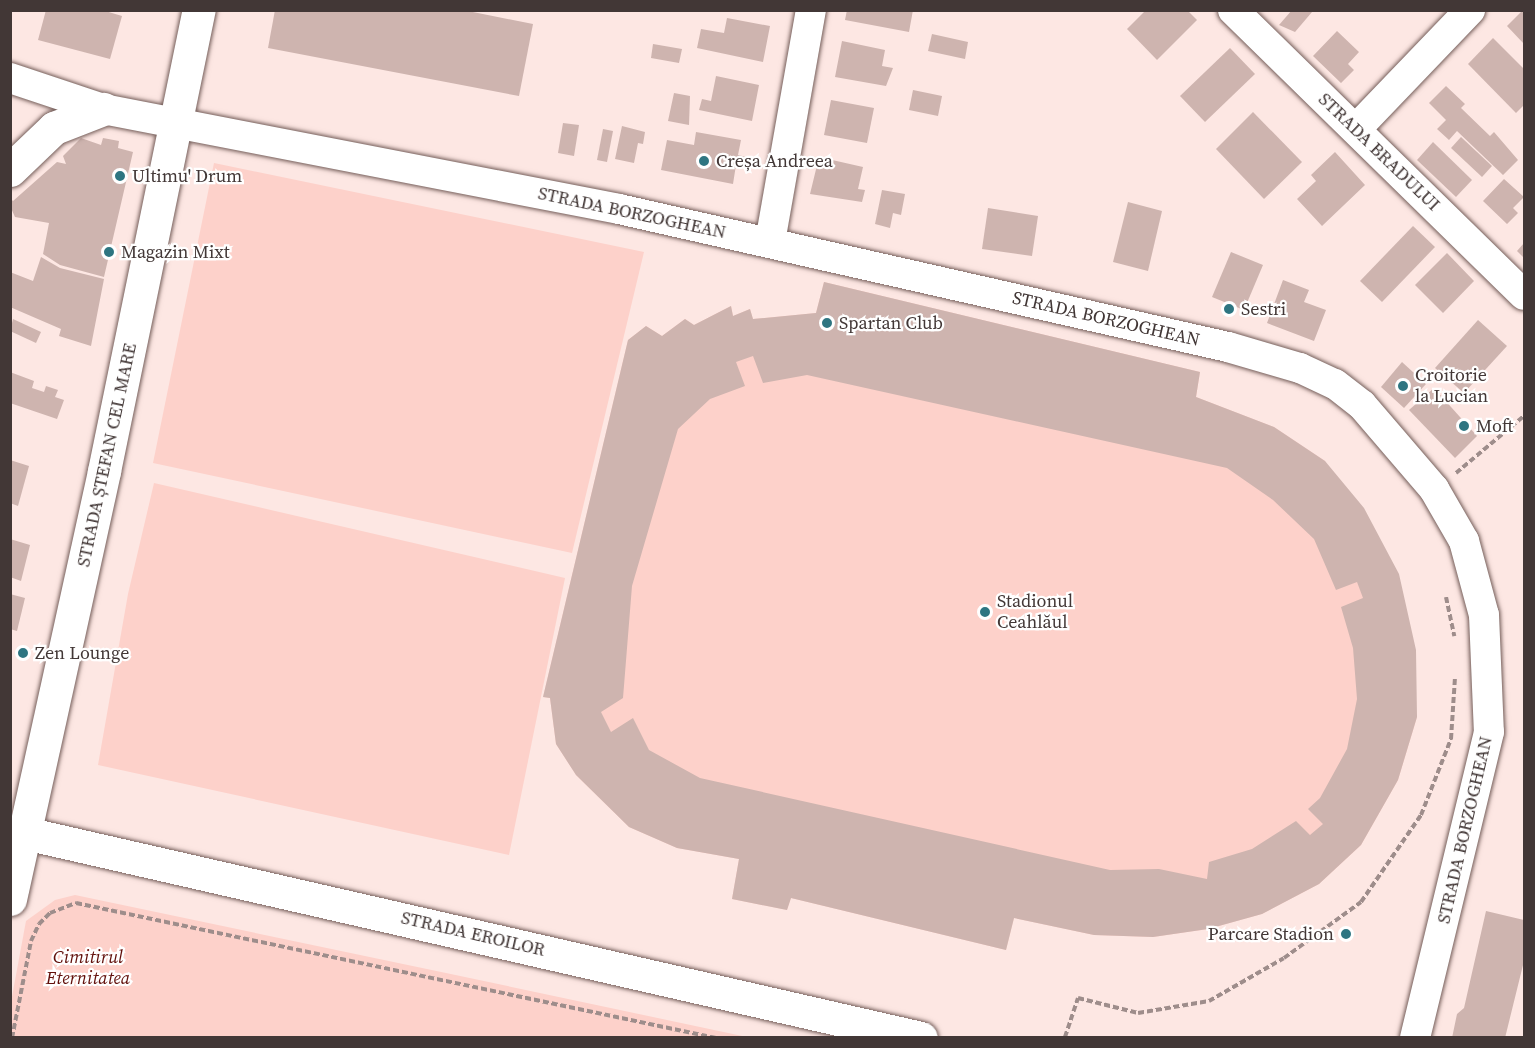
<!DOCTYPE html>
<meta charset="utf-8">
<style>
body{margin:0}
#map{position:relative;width:1535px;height:1048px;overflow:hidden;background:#fde7e3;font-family:"Source Serif 4",serif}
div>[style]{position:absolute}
.green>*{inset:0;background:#fdd1ca}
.building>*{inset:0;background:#ceb4af}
.path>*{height:4px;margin-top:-2px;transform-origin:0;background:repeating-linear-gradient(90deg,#9e8d8b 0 6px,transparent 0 9px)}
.roads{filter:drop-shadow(0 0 2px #755e5a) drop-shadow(0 0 2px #755e5a)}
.minor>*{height:30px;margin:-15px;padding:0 15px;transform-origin:15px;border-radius:15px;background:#fff}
.tertiary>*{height:33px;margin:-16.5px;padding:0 16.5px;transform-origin:16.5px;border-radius:16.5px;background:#fff}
.dots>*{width:16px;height:16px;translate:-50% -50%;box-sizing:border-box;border:3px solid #fff;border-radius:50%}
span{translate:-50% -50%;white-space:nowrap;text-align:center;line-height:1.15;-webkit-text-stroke:4.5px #fff;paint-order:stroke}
.street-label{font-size:18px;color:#423736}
.poi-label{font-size:18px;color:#423736}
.left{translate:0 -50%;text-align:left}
.right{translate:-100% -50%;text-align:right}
.park-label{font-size:18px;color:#610f0a;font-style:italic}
.frame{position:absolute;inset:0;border:12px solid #423736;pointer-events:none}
</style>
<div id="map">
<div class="green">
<i style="clip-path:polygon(214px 163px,644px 252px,572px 553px,153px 463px)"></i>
<i style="clip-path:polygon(824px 282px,1200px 372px,1196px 397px,1274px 427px,1325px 461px,1417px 717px,1398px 780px,1361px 845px,1319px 884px,1262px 914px,1208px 929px,1153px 937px,1094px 935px,1014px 918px,1006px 950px,791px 898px,787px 910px,732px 899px,739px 859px,677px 848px,629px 827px,576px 775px,556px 744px,550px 698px,543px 697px,628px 340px,646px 326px,662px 336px,685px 319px,694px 325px,731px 306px,733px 316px,750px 309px,753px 319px,816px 313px)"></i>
<i style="clip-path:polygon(154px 483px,565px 578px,509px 855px,98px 765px,128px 594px)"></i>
<i style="clip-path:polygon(75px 895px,446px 973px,747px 1037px,11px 1037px,11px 1002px,26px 921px,55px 900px)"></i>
</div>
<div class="building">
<i style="clip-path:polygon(46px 10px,102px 10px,122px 16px,110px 59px,38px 40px)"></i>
<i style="clip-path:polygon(275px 10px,463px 10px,533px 24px,519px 96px,268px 48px)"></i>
<i style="clip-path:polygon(847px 10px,913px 10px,909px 32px,845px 20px)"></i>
<i style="clip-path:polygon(1146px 10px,1187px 10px,1197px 20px,1157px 60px,1127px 29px)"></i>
<i style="clip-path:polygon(1292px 10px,1312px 12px,1295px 32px,1279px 25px)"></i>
<i style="clip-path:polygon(1522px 11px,1524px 14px,1524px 44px,1507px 26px)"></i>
<i style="clip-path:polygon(727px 18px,770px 26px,763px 62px,697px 48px,701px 29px,724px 33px)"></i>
<i style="clip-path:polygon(1337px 31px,1359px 52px,1348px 64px,1354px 70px,1341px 83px,1313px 56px)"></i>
<i style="clip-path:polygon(932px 34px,968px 42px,965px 59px,928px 51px)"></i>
<i style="clip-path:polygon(1493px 38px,1524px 69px,1524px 105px,1516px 113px,1468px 64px)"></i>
<i style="clip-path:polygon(842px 41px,885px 50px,882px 66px,893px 68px,886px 86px,835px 77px)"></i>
<i style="clip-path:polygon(653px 44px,682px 49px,679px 63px,651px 58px)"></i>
<i style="clip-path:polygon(1230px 48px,1255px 74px,1205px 122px,1180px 96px)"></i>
<i style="clip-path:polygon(716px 76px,759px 85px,752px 121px,699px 110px,702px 99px,711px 101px)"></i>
<i style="clip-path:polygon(1446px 86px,1465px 104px,1461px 108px,1490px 136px,1494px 132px,1518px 160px,1503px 175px,1457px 131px,1449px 140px,1437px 129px,1446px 120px,1429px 103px)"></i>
<i style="clip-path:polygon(913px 90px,942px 96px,938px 116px,909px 110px)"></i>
<i style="clip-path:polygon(674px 93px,690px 96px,689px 125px,668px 121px)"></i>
<i style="clip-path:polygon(831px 100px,874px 108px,867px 143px,824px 135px)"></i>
<i style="clip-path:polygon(1253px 112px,1302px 162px,1264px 199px,1216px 149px)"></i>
<i style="clip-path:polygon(563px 123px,579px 125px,574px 156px,558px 153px)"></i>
<i style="clip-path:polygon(622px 126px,645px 132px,643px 144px,638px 143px,634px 163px,615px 159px)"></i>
<i style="clip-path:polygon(603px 129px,613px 131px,607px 162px,597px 160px)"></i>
<i style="clip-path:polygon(696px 132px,741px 140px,738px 155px,746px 157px,744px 167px,736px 165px,733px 184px,661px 170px,667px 140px,694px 145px)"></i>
<i style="clip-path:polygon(1461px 137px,1492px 166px,1482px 177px,1451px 148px)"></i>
<i style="clip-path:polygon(81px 138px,101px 145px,103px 138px,119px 141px,118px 148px,133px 152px,104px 277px,60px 265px,43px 254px,49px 223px,15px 217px,10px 206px,10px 198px,13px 201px,57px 162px,66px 164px,63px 156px)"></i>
<i style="clip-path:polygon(1433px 142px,1472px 180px,1456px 197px,1417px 160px)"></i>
<i style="clip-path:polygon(1335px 152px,1365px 185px,1322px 226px,1297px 199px,1316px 181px,1311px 175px)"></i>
<i style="clip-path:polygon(819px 157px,863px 167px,858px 189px,865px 190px,862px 202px,810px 194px)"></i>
<i style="clip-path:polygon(1504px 179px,1524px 197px,1513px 208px,1518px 213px,1507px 224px,1483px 201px)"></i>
<i style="clip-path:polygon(882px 190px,905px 194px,901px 215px,893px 213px,890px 228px,875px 224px)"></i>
<i style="clip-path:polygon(1128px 202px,1162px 211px,1148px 271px,1113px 262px)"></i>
<i style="clip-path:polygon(988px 208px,1038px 216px,1032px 256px,982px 249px)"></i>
<i style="clip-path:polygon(1413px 226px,1435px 247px,1382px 302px,1360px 281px)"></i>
<i style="clip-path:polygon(1524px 243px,1524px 258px,1517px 251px)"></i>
<i style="clip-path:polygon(1231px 252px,1263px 265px,1244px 310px,1212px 297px)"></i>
<i style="clip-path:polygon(1447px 253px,1474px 281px,1443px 313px,1415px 285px)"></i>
<i style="clip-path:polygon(41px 257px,60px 268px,104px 279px,91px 346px,59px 336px,61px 329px,10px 307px,10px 272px,33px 281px)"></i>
<i style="clip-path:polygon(1283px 280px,1309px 290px,1304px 302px,1326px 310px,1314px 341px,1267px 323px)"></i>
<i style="clip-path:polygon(evenodd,824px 282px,1200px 372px,1196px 397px,1274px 427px,1325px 461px,1364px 508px,1399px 574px,1416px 650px,1417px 717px,1398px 780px,1361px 845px,1319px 884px,1262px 914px,1208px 929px,1153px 937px,1094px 935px,1014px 918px,1006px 950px,791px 898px,787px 910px,732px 899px,739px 859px,677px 848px,629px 827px,576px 775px,556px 744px,550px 698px,543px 697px,628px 340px,646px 326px,662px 336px,685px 319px,694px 325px,731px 306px,733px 316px,750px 309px,753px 319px,816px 313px,824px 282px,753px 356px,763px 383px,807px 375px,1227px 468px,1273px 500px,1314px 539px,1336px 590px,1357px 582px,1363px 598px,1341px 607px,1353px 648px,1357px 699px,1347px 749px,1320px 798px,1308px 809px,1323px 824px,1310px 835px,1296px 821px,1252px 849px,1209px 862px,1207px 879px,1159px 869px,1110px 870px,700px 778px,649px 750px,633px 718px,611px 732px,601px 712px,623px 698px,632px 586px,678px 429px,710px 399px,745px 386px,736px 362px,753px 356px)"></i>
<i style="clip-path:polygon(13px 319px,41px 332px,36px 343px,10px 331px)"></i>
<i style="clip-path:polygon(1478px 320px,1507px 346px,1464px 393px,1435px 368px)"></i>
<i style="clip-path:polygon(1402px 362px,1426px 384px,1404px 408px,1381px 387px)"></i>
<i style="clip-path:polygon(10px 372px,34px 381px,32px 388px,44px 392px,46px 386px,58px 390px,55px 397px,64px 400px,57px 419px,10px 403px)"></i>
<i style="clip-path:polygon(1434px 388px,1477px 436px,1455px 458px,1409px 410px)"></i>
<i style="clip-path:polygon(10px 460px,29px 466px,18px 506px,10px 503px)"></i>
<i style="clip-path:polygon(10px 539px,30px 545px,21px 581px,10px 577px)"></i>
<i style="clip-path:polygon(10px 594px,25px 598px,17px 631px,10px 629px)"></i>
<i style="clip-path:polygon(1486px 911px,1524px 920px,1524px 961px,1505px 1038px,1452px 1038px,1457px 1014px,1464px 1008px)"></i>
</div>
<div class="path">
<i style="left:1456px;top:473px;width:89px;rotate:-40deg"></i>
<i style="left:1446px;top:597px;width:40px;rotate:78deg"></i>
<i style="left:1065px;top:1037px;width:41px;rotate:-71.6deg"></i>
<i style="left:1078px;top:998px;width:62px;rotate:14deg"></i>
<i style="left:1138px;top:1013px;width:72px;rotate:-9.6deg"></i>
<i style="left:1209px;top:1001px;width:86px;rotate:-29.8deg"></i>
<i style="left:1284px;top:958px;width:95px;rotate:-36deg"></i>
<i style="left:1361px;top:902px;width:106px;rotate:-55.4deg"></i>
<i style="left:1421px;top:815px;width:82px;rotate:-68.5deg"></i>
<i style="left:1451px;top:739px;width:62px;rotate:-86.3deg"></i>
<i style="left:12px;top:1038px;width:99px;rotate:-78.9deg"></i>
<i style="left:31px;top:941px;width:19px;rotate:-65deg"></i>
<i style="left:39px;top:924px;width:16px;rotate:-45deg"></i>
<i style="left:50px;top:913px;width:28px;rotate:-21deg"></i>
<i style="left:76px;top:903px;width:654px;rotate:11.91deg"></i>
</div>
<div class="roads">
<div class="minor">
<i style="left:1233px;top:10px;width:407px;rotate:44.4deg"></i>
<i style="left:10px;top:78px;width:98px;rotate:18.4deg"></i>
<i style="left:103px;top:109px;width:526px;rotate:10.97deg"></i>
<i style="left:619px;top:209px;width:624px;rotate:12.77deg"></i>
<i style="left:1228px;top:347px;width:75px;rotate:16.3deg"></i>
<i style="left:1300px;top:368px;width:38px;rotate:25deg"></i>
<i style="left:1335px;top:384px;width:34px;rotate:38deg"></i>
<i style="left:1362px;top:405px;width:111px;rotate:49.4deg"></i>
<i style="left:1434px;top:489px;width:60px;rotate:60deg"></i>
<i style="left:1464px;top:541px;width:77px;rotate:74.9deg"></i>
<i style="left:1484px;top:615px;width:117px;rotate:87.6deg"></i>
<i style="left:1489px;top:732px;width:315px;rotate:103.6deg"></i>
<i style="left:1356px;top:129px;width:165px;rotate:-46.2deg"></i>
<i style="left:770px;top:242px;width:236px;rotate:-80deg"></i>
</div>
<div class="tertiary">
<i style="left:10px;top:170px;width:61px;rotate:-43.7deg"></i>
<i style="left:54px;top:128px;width:53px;rotate:-21.2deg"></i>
<i style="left:25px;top:833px;width:919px;rotate:12.89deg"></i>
<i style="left:10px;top:899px;width:438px;rotate:-77.6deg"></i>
<i style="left:104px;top:471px;width:471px;rotate:-78.4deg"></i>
</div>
</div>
<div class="dots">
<i style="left:704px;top:161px;background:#2e7581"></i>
<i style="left:120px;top:176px;background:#2e7581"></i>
<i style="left:109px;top:252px;background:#2e7581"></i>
<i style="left:1229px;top:309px;background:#2e7581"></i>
<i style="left:827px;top:323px;background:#2e7581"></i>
<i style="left:1403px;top:386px;background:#2e7581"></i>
<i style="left:1464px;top:426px;background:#2e7581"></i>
<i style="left:985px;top:612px;background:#2e7581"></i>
<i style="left:23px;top:653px;background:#2e7581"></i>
<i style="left:1346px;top:934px;background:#2e7581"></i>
</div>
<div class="street-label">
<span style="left:1379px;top:152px;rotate:44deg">STRADA BRADULUI</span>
<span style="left:632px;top:213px;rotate:12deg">STRADA BORZOGHEAN</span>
<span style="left:1106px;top:319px;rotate:13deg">STRADA BORZOGHEAN</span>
<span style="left:107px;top:455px;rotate:-78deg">STRADA ȘTEFAN CEL MARE</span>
<span style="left:1465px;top:830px;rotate:-77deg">STRADA BORZOGHEAN</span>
<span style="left:473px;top:934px;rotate:13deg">STRADA EROILOR</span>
</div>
<div class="poi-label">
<span class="left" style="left:716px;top:161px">Creșa Andreea</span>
<span class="left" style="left:132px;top:176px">Ultimu' Drum</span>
<span class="left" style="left:121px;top:252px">Magazin Mixt</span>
<span class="left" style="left:1241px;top:309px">Sestri</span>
<span class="left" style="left:839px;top:323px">Spartan Club</span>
<span class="left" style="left:1415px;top:386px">Croitorie<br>la Lucian</span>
<span class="left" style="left:1476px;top:426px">Moft</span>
<span class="left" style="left:997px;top:612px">Stadionul<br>Ceahlăul</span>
<span class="left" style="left:35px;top:653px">Zen Lounge</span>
<span class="right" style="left:1334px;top:934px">Parcare Stadion</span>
</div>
<div class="park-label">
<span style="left:88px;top:968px">Cimitirul<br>Eternitatea</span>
</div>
<div class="frame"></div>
</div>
